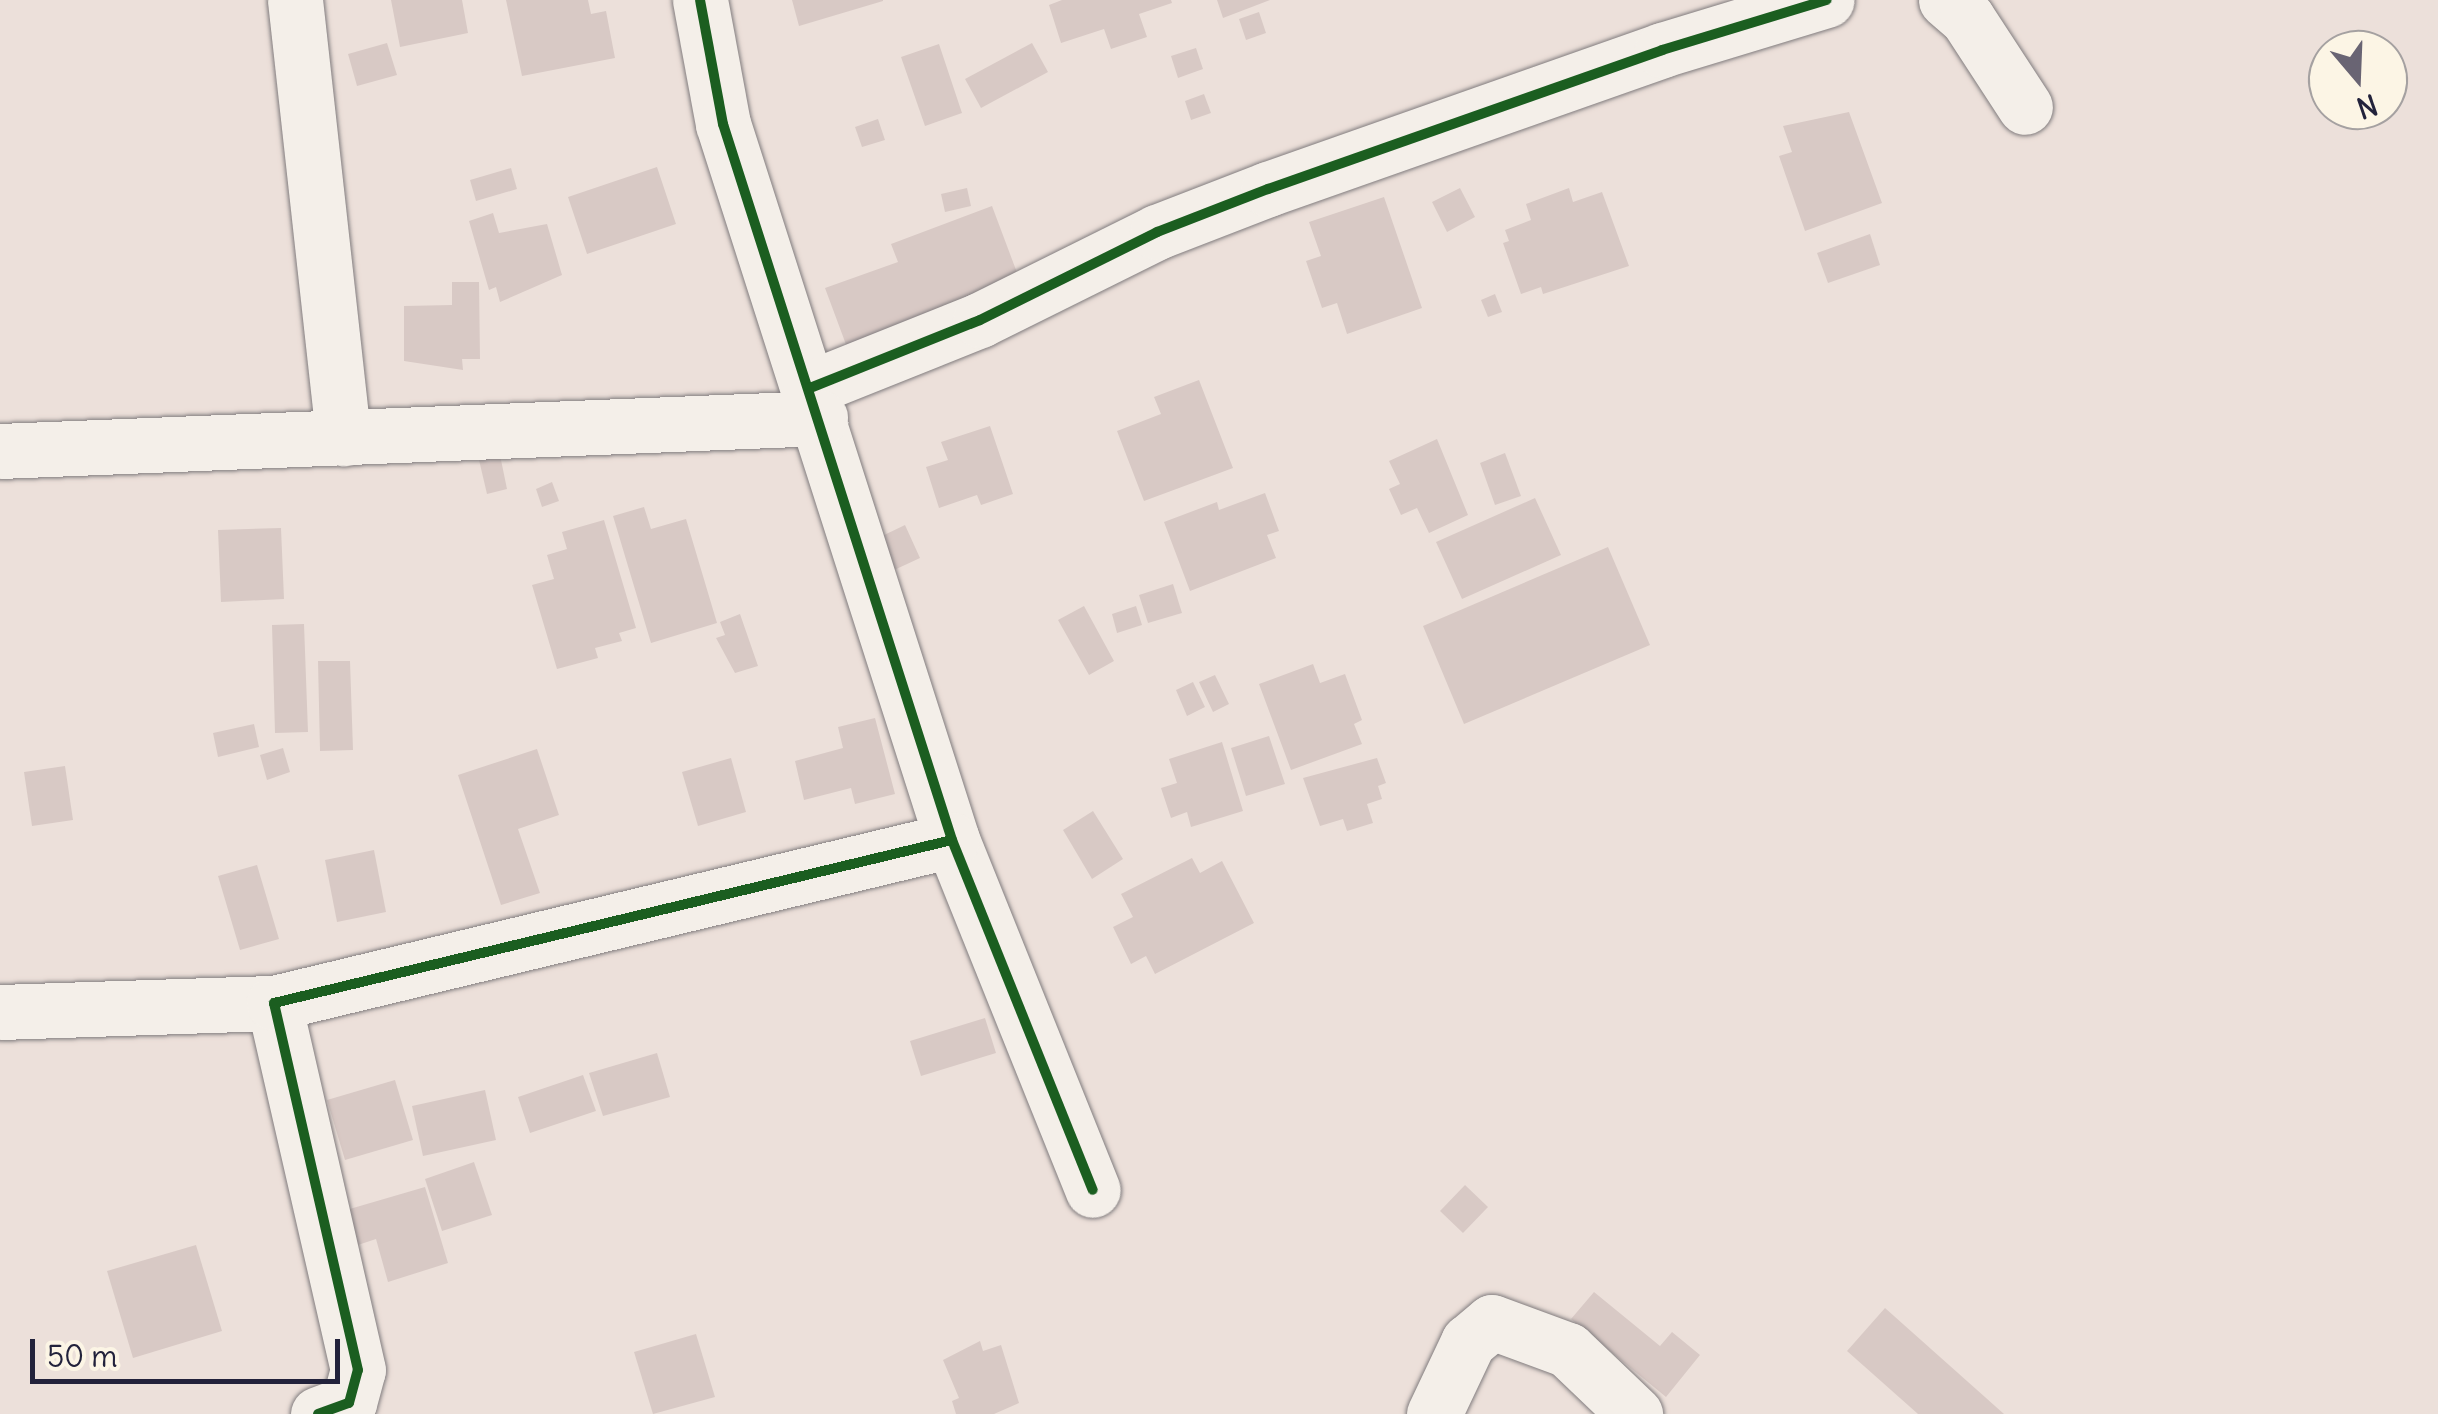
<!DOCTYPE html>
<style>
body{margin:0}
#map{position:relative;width:2438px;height:1414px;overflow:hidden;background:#ece0da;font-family:Delius,sans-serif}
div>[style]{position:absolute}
.building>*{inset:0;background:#d8c9c5}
.roads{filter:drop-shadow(0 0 2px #817c7e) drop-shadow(0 0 2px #817c7e)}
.minor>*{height:55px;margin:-27.5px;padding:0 27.5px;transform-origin:27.5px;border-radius:27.5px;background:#f4efe9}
.cycleway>*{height:10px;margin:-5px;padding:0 5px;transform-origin:5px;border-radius:5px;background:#1b5e20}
span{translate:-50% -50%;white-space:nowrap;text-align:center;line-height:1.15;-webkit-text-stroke:10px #fcf5e5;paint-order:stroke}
.north{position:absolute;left:2308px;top:30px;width:100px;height:100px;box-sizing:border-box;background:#fcf5e5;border:2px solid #a5a1a1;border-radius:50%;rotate:161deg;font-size:28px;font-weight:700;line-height:40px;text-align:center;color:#22223b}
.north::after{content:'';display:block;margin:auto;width:35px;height:45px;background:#696473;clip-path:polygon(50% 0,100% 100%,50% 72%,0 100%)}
.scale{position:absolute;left:30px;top:1339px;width:310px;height:45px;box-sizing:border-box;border:5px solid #22223b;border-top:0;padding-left:12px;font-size:30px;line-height:35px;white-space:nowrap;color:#22223b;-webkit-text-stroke:8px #fcf5e5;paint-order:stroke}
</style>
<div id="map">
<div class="building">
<i style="clip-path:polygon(391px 0,462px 0,468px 33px,400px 47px)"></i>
<i style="clip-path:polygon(506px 0,588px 0,591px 14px,606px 11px,615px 58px,522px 76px)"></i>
<i style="clip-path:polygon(792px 0,883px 0,883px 1px,799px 26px)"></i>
<i style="clip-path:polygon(1062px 0,1171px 0,1172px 3px,1139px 14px,1147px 37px,1111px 49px,1104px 29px,1061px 43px,1049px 5px)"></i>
<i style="clip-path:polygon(1217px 0,1270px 0,1223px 18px)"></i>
<i style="clip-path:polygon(1259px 12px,1266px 33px,1246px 40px,1239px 19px)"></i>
<i style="clip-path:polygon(387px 43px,397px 75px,357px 86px,348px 54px)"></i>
<i style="clip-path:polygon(1032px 43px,1048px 72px,981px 108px,965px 79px)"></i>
<i style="clip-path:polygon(939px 44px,962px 113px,925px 126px,901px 57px)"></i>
<i style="clip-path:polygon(1196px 48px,1203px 69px,1178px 78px,1171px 56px)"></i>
<i style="clip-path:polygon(1204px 94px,1211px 113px,1191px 120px,1185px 101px)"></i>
<i style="clip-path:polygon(1849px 112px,1882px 203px,1805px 231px,1779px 156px,1792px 152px,1783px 126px)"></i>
<i style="clip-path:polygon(878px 119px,885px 140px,862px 147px,855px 127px)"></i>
<i style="clip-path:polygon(657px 167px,676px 224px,587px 254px,568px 197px)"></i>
<i style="clip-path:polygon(511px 168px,517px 189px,476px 201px,470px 180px)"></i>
<i style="clip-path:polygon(967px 188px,971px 206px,945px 212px,941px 194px)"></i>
<i style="clip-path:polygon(1460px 188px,1475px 217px,1447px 232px,1432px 202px)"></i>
<i style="clip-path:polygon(1569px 188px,1573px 202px,1602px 192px,1629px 266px,1543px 294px,1541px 287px,1521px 294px,1503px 243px,1509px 241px,1505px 230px,1531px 220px,1526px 204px)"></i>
<i style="clip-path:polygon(1384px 197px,1422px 308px,1347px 334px,1337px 303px,1322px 308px,1306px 261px,1321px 256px,1309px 222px)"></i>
<i style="clip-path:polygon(992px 206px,1025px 294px,851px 358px,825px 288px,898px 262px,891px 244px)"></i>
<i style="clip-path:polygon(493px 213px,499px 233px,547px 224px,562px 275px,500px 302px,496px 287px,489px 290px,469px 221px)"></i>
<i style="clip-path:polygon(1870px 234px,1880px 265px,1828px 283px,1817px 253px)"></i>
<i style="clip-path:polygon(452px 282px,479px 282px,480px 359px,462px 359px,463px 370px,404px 361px,404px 306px,452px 305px)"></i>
<i style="clip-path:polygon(1495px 294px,1502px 312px,1488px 317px,1481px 300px)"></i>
<i style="clip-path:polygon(1199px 380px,1233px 468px,1144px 501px,1117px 431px,1161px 414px,1154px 397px)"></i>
<i style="clip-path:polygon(990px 426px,1013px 494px,981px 505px,977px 495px,939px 508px,926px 467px,948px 460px,941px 442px)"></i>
<i style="clip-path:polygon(1437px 439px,1468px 515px,1429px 533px,1417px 508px,1401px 515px,1389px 489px,1400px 484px,1389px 461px)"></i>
<i style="clip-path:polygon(1505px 453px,1521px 496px,1495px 505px,1480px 463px)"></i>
<i style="clip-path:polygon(500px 455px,507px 489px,487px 494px,479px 460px)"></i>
<i style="clip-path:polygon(552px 482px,559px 501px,542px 507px,536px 489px)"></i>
<i style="clip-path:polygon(1265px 493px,1279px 531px,1267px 535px,1276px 558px,1190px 591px,1164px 522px,1217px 502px,1219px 510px)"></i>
<i style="clip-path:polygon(1535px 498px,1561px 555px,1462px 599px,1436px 542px)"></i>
<i style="clip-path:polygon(644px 507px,651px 529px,686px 519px,717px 623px,651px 643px,613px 516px)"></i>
<i style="clip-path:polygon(604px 520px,636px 628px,619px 633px,622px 641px,595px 648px,598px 658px,557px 669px,532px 585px,554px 579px,547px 555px,567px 549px,562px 532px)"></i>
<i style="clip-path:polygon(905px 525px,920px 558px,892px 571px,878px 538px)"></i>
<i style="clip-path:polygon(281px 528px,284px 599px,221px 602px,218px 530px)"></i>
<i style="clip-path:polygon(1608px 547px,1650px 645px,1464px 724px,1423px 626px)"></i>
<i style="clip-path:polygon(1173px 584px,1182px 613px,1148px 623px,1139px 595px)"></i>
<i style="clip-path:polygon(1084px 606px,1114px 661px,1089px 675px,1058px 620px)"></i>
<i style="clip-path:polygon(1136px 606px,1142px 625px,1117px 633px,1112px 614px)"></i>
<i style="clip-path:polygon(740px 614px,758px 666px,735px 673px,716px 638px,725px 635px,720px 622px)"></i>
<i style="clip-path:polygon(304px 624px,308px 732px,275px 733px,272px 625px)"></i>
<i style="clip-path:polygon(318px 661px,350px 661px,353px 750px,320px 751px)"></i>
<i style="clip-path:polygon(1313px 664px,1320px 683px,1345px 674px,1362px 720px,1354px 724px,1362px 744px,1291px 770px,1259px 684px)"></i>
<i style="clip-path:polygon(1215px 675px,1229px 704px,1213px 712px,1199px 682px)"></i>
<i style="clip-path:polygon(1193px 682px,1205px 707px,1187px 716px,1176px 690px)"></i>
<i style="clip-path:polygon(875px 718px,895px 794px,855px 804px,851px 788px,804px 800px,795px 761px,843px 748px,838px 727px)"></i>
<i style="clip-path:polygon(254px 724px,259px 747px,218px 757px,213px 733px)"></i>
<i style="clip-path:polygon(1269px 736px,1285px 784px,1246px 796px,1231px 748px)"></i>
<i style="clip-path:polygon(1222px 742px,1243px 811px,1191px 827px,1187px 812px,1171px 818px,1161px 788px,1177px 783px,1169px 759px)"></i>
<i style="clip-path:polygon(283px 748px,290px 772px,267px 780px,260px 755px)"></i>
<i style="clip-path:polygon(537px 749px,559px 815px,518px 829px,540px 893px,501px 905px,458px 775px)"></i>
<i style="clip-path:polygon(731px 758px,746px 812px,698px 826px,682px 772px)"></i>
<i style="clip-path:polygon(1377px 758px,1386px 783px,1378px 786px,1382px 799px,1367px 804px,1373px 823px,1347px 831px,1343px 819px,1320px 826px,1303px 778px)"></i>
<i style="clip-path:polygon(65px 766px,73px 820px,32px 826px,24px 772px)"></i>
<i style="clip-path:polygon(1093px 811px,1123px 859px,1092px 879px,1063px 830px)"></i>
<i style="clip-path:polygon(374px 850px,386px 912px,337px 922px,325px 860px)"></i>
<i style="clip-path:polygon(1192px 858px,1200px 873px,1222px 861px,1254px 923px,1155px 974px,1146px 956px,1131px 964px,1113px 927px,1133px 917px,1121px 894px)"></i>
<i style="clip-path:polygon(257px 865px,279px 939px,240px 950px,218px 876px)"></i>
<i style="clip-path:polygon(985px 1018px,996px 1053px,921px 1076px,910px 1041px)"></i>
<i style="clip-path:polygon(657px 1053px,670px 1097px,603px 1116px,589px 1073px)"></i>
<i style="clip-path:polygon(583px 1075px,596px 1111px,530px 1133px,518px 1097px)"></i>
<i style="clip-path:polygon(395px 1080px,413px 1140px,345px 1160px,327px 1100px)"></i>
<i style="clip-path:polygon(485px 1090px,496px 1140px,423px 1156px,412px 1106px)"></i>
<i style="clip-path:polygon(474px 1162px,492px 1215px,442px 1231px,425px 1179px)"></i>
<i style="clip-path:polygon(1465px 1185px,1488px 1207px,1463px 1233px,1440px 1211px)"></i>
<i style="clip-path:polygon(425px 1187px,448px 1263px,388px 1282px,376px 1239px,346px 1249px,336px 1213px)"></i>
<i style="clip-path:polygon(196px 1245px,222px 1331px,133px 1358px,107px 1271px)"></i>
<i style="clip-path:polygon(1594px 1292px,1660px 1346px,1672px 1332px,1700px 1355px,1666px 1397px,1571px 1319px)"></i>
<i style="clip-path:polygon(1885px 1308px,2004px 1414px,1918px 1414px,1847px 1351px)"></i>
<i style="clip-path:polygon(696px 1334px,715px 1397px,653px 1414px,634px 1352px)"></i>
<i style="clip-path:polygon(980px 1341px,983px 1351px,1001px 1345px,1019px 1403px,994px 1414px,956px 1414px,952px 1401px,959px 1398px,943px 1360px)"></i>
</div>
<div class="roads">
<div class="minor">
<i style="left:295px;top:0;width:441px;rotate:83.7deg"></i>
<i style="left:700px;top:0;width:126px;rotate:79.5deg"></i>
<i style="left:723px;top:124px;width:752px;rotate:72.26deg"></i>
<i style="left:952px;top:840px;width:377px;rotate:68.1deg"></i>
<i style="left:1946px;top:0;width:28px;rotate:41deg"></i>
<i style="left:1967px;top:18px;width:106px;rotate:56.9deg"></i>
<i style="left:810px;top:388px;width:183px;rotate:-21.8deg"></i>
<i style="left:980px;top:320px;width:198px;rotate:-26.4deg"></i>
<i style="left:1157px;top:232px;width:119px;rotate:-21.2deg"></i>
<i style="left:1268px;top:189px;width:418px;rotate:-19.4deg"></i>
<i style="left:1662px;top:50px;width:172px;rotate:-16.9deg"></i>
<i style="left:0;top:451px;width:821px;rotate:-2.3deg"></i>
<i style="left:0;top:1012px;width:274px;rotate:-1.9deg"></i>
<i style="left:318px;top:1414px;width:33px;rotate:-20deg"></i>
<i style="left:349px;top:1403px;width:34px;rotate:-75deg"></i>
<i style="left:358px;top:1370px;width:376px;rotate:-102.9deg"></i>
<i style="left:274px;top:1003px;width:697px;rotate:-13.52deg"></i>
<i style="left:1434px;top:1414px;width:80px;rotate:-64.7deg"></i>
<i style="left:1468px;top:1342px;width:31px;rotate:-40deg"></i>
<i style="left:1492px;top:1322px;width:81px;rotate:20.2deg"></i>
<i style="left:1568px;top:1350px;width:93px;rotate:43.7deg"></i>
</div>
</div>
<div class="cycleway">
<i style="left:700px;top:0;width:126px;rotate:79.5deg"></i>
<i style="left:723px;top:124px;width:752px;rotate:72.26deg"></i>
<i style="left:952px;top:840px;width:377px;rotate:68.1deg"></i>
<i style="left:810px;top:388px;width:183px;rotate:-21.8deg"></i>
<i style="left:980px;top:320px;width:198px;rotate:-26.4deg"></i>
<i style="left:1157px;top:232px;width:119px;rotate:-21.2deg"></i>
<i style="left:1268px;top:189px;width:418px;rotate:-19.4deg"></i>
<i style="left:1662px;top:50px;width:172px;rotate:-16.9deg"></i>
<i style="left:318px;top:1414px;width:33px;rotate:-20deg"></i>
<i style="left:349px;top:1403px;width:34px;rotate:-75deg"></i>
<i style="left:358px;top:1370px;width:376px;rotate:-102.9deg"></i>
<i style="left:274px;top:1003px;width:697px;rotate:-13.52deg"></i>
</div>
<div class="north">N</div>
<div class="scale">50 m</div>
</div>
